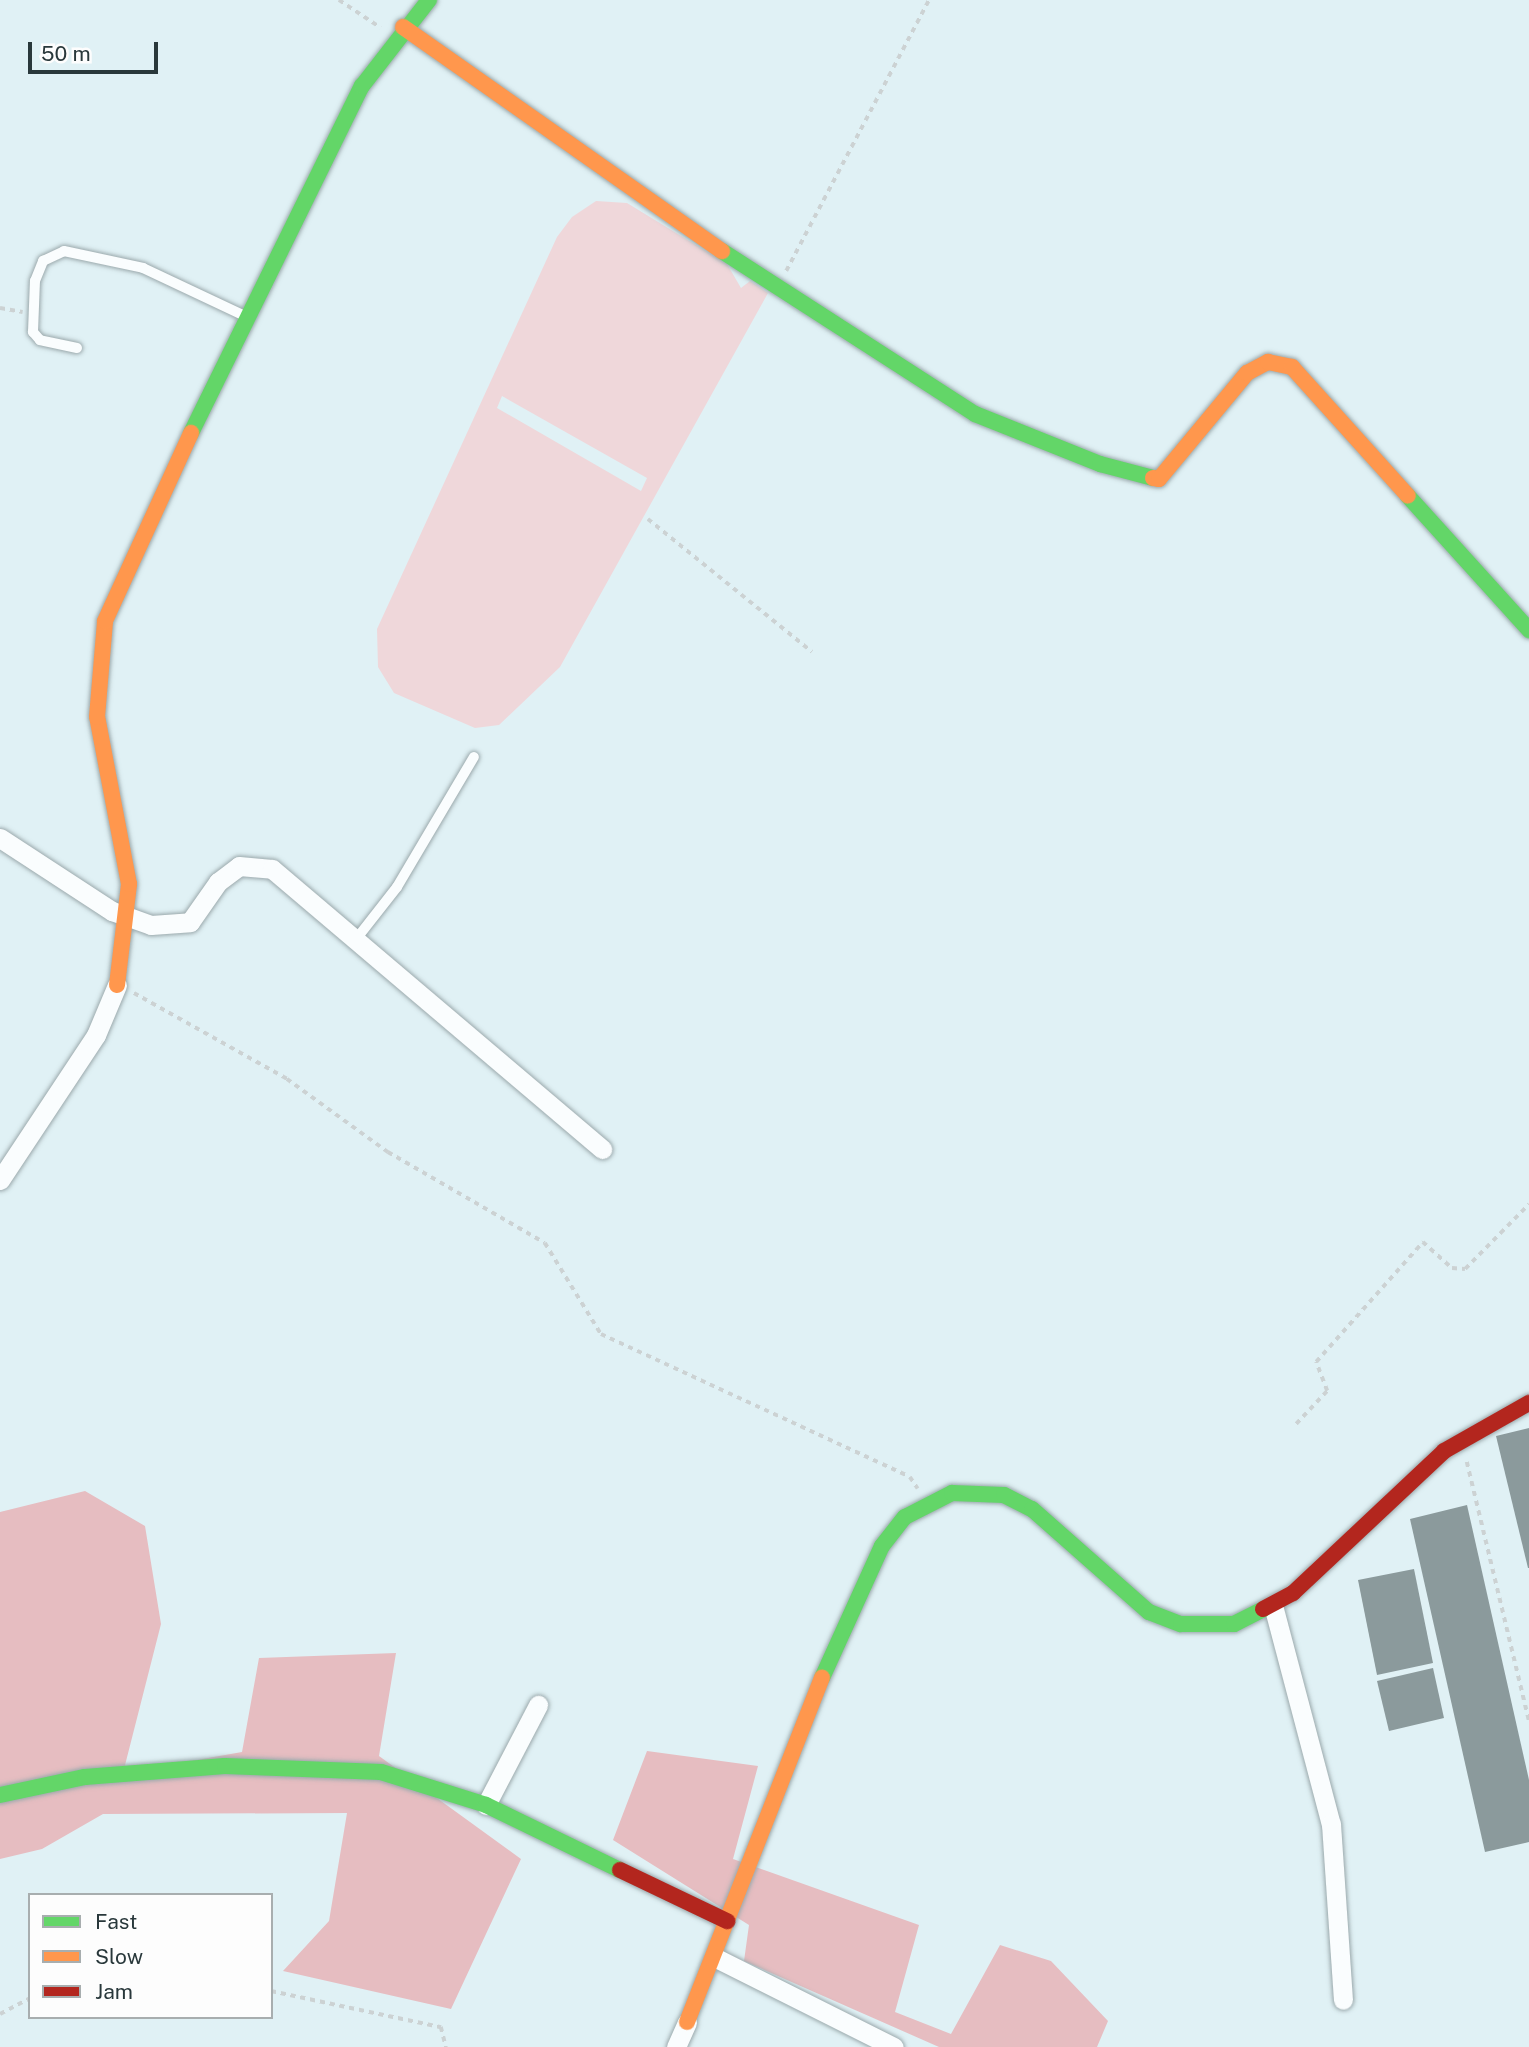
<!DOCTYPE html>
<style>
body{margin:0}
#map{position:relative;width:1529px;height:2047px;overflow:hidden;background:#e0f1f5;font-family:"Public Sans",sans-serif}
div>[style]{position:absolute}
.green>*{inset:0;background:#efd7da}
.forest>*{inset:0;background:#e6bdc1}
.building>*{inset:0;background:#8b9a9c}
.path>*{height:3.5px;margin-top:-1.75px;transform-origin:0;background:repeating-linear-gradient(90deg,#ccd2d3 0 5px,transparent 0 10px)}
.roads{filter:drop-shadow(0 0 2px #9ba9ac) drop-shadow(0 0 2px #9ba9ac)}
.lane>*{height:10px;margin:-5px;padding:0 5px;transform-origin:5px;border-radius:5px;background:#fafdfe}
.street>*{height:19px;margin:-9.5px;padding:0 9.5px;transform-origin:9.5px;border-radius:9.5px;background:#fafdfe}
.fast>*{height:16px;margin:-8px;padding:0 8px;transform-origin:8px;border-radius:8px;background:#63d668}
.slow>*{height:16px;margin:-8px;padding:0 8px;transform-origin:8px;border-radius:8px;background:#ff974d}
.jam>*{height:16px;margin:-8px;padding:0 8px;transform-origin:8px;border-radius:8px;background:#b3261e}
span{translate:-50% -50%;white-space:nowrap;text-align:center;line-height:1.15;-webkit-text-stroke:7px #fdfdfd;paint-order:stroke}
.legend{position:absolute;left:28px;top:1893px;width:245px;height:126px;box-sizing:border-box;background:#fdfdfd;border:2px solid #a8aeaf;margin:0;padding:9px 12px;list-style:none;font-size:21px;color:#29383b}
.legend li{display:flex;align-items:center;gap:14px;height:35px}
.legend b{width:35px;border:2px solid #a8aeaf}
.scale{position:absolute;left:28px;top:42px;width:130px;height:32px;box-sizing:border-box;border:4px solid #29383b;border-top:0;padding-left:9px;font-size:21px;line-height:24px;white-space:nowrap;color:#29383b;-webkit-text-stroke:5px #fdfdfd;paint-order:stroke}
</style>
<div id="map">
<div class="green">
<i style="clip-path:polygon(evenodd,596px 201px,627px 203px,727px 264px,741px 288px,750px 281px,768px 293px,560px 667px,499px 725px,475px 728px,394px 693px,378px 667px,377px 629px,557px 237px,572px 217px,596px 201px,502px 396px,647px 478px,641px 491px,497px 408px,502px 396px)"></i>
</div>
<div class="forest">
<i style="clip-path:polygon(85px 1491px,145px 1526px,161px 1624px,123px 1773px,242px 1752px,259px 1658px,396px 1653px,379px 1756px,521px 1859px,451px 2009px,283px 1971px,329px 1921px,347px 1813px,103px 1814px,42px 1849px,0 1859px,0 1512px)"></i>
<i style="clip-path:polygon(647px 1751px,758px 1766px,733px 1859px,919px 1925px,895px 2012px,951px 2034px,1000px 1945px,1051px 1961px,1108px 2021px,1097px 2047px,939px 2047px,744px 1961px,749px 1925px,613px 1840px)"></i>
</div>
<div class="building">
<i style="clip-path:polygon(1529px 1428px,1529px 1568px,1528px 1568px,1496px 1436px)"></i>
<i style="clip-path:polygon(1467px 1505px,1529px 1780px,1529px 1842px,1485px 1852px,1410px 1519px)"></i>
<i style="clip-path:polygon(1414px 1569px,1433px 1663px,1377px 1675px,1358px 1580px)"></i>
<i style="clip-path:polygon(1433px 1668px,1444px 1718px,1389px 1731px,1377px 1681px)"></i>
</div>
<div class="path">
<i style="left:339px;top:0;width:50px;rotate:33.7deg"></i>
<i style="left:786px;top:271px;width:306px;rotate:-62.2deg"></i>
<i style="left:0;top:308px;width:23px;rotate:10deg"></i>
<i style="left:648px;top:519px;width:211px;rotate:39deg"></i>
<i style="left:134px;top:993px;width:176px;rotate:29.3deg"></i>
<i style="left:287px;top:1079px;width:125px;rotate:35.9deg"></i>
<i style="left:388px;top:1152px;width:181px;rotate:30.1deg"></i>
<i style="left:545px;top:1243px;width:107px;rotate:58.4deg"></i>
<i style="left:601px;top:1334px;width:340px;rotate:24.8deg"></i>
<i style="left:910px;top:1477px;width:14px;rotate:56deg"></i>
<i style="left:1296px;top:1424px;width:45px;rotate:-46.8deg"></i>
<i style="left:1327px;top:1391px;width:31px;rotate:-111deg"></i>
<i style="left:1316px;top:1362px;width:161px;rotate:-48.3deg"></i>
<i style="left:1423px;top:1242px;width:39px;rotate:42deg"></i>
<i style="left:1452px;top:1268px;width:13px;rotate:4deg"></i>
<i style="left:1465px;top:1269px;width:91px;rotate:-45.4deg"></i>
<i style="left:1467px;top:1462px;width:266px;rotate:76.5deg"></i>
<i style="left:271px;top:1991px;width:174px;rotate:12deg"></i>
<i style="left:441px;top:2027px;width:21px;rotate:76deg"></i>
<i style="left:0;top:2014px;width:34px;rotate:-28deg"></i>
</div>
<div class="roads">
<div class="lane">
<i style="left:77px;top:348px;width:38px;rotate:-168deg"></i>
<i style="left:40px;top:340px;width:11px;rotate:-131deg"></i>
<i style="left:33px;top:332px;width:51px;rotate:-87.8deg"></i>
<i style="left:35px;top:281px;width:22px;rotate:-68deg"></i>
<i style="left:43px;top:261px;width:23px;rotate:-25deg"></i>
<i style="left:64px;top:251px;width:81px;rotate:12.1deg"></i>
<i style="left:143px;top:268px;width:115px;rotate:25.2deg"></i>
<i style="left:357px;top:938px;width:65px;rotate:-51.9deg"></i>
<i style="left:397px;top:887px;width:151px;rotate:-59.4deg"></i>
</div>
<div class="street">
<i style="left:0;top:838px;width:134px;rotate:33.1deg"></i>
<i style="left:112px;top:911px;width:41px;rotate:19.7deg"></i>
<i style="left:151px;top:925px;width:39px;rotate:-4deg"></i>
<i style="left:190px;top:922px;width:49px;rotate:-55deg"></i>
<i style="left:218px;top:882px;width:26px;rotate:-37deg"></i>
<i style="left:239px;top:866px;width:33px;rotate:5deg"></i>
<i style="left:272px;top:869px;width:433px;rotate:40.3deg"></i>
<i style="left:0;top:1180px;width:174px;rotate:-56.5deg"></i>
<i style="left:96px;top:1035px;width:54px;rotate:-67.2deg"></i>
<i style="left:1274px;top:1609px;width:222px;rotate:75.2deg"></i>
<i style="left:1331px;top:1824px;width:176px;rotate:86.1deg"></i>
<i style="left:486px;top:1805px;width:113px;rotate:-62.5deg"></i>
<i style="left:714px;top:1957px;width:201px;rotate:26.6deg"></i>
<i style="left:676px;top:2047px;width:27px;rotate:-66deg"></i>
</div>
<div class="fast">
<i style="left:722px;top:251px;width:301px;rotate:32.8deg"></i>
<i style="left:975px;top:414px;width:135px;rotate:21.8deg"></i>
<i style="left:1100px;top:464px;width:55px;rotate:14.8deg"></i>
<i style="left:191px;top:433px;width:387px;rotate:-63.8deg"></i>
<i style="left:362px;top:86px;width:109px;rotate:-52.1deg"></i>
<i style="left:1408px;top:496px;width:181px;rotate:47.9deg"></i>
<i style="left:822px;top:1678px;width:145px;rotate:-65.6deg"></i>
<i style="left:882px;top:1546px;width:37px;rotate:-52deg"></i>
<i style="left:905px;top:1517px;width:53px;rotate:-27.1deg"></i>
<i style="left:952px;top:1493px;width:52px;rotate:2.2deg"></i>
<i style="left:1004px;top:1495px;width:31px;rotate:27deg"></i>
<i style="left:1032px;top:1509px;width:156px;rotate:41.4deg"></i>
<i style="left:1149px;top:1612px;width:34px;rotate:21deg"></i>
<i style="left:1181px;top:1624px;width:53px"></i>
<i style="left:1234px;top:1624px;width:33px;rotate:-27deg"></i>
<i style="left:0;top:1795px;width:87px;rotate:-12deg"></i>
<i style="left:85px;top:1777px;width:140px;rotate:-4.5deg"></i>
<i style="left:225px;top:1766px;width:156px;rotate:2.2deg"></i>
<i style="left:381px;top:1772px;width:110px;rotate:17.4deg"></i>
<i style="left:486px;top:1805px;width:149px;rotate:25.9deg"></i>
</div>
<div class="slow">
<i style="left:403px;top:27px;width:390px;rotate:35.1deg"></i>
<i style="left:1153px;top:478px;width:6px;rotate:9deg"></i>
<i style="left:1159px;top:479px;width:138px;rotate:-50.3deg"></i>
<i style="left:1247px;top:373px;width:24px;rotate:-28deg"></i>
<i style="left:1268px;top:362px;width:25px;rotate:12deg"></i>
<i style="left:1292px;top:367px;width:173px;rotate:48deg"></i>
<i style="left:117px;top:985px;width:102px;rotate:-83.2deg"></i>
<i style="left:129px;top:884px;width:170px;rotate:-100.8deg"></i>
<i style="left:97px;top:717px;width:96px;rotate:-85.2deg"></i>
<i style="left:105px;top:621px;width:207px;rotate:-65.4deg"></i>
<i style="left:687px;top:2022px;width:370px;rotate:-68.6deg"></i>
</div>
<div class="jam">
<i style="left:1263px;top:1609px;width:34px;rotate:-28deg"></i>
<i style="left:1293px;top:1593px;width:207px;rotate:-43.2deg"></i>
<i style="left:1444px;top:1451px;width:98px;rotate:-29.5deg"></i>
<i style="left:620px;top:1870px;width:119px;rotate:25.5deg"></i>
</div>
</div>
<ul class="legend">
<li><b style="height:9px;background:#63d668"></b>Fast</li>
<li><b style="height:9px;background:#ff974d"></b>Slow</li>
<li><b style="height:9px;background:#b3261e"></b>Jam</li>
</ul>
<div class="scale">50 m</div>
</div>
